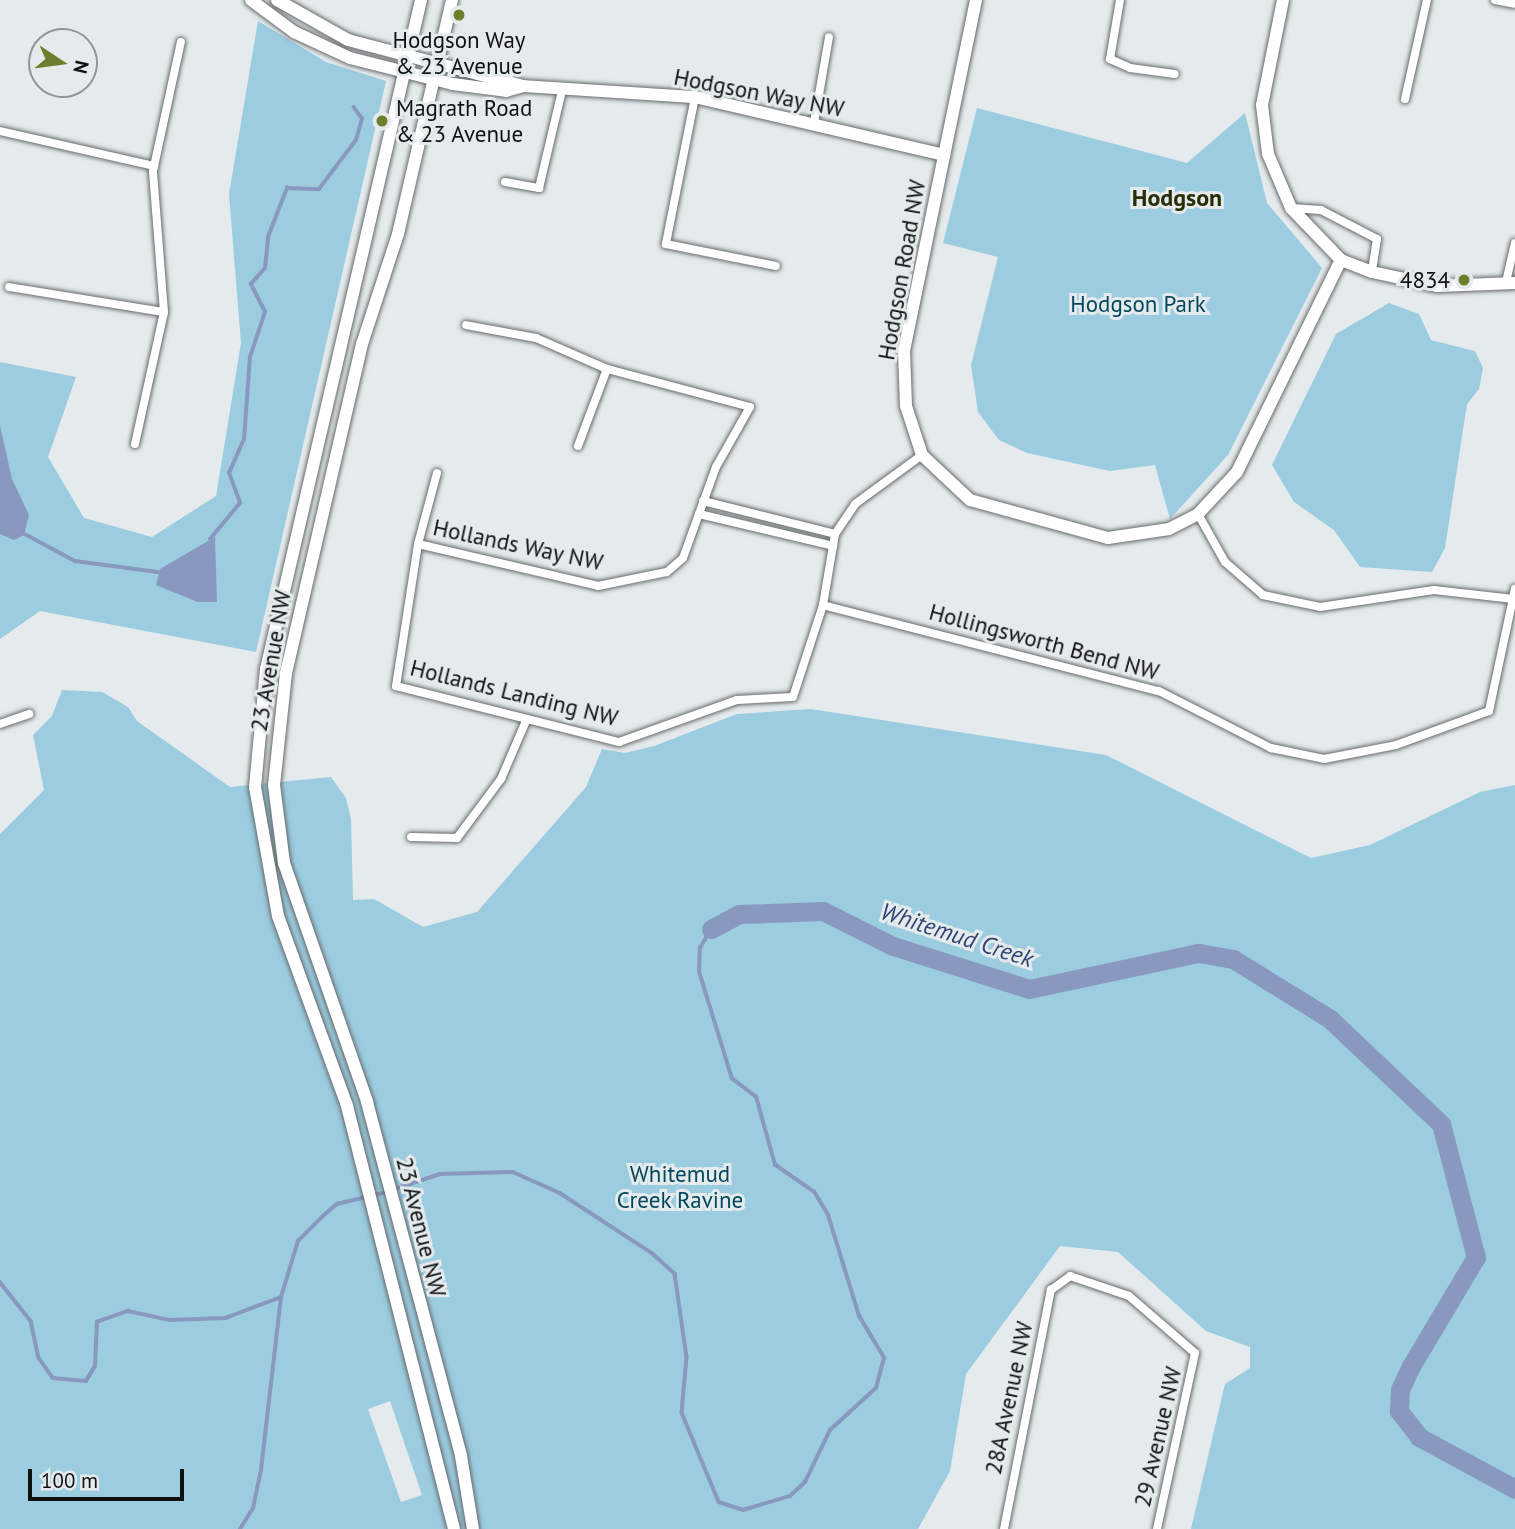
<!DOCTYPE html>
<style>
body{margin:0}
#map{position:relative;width:1515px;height:1529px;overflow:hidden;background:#e5eaec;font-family:"PT Sans",sans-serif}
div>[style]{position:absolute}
.green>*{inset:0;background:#9bcce0}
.water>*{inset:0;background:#8898be}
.stream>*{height:3.5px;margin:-1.75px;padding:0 1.75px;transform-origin:1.75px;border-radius:1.75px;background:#8898be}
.river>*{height:19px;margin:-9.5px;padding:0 9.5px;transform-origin:9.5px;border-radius:9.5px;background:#8898be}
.roads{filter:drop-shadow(0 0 2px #676b6c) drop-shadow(0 0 2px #676b6c)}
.street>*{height:8px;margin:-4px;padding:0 4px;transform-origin:4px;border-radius:4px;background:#fff}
.secondary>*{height:12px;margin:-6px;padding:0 6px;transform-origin:6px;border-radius:6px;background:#fff}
.dots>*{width:19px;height:19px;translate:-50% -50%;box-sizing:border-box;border:4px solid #e5eaec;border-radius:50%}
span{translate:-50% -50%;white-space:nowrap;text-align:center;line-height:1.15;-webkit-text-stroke:6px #e5eaec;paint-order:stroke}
.poi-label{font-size:23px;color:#101212}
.left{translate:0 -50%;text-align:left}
.right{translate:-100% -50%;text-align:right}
.street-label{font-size:23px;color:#101212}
.park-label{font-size:23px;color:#00485d}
.neighbourhood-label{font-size:24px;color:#262e06;font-weight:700}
.water-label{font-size:24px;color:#314476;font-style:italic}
.north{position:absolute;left:28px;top:28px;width:70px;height:70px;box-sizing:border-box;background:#e5eaec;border:2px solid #909495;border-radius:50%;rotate:103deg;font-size:19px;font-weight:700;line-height:28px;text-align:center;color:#101212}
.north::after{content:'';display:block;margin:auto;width:24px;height:32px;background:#6d7e2d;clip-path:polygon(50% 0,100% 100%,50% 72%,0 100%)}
.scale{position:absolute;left:28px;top:1469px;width:156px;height:32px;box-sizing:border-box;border:4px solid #101212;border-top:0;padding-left:9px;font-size:21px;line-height:24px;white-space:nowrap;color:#101212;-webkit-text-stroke:5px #e5eaec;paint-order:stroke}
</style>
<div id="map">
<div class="green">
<i style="clip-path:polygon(258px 21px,326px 62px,386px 81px,256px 652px,40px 611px,0 639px,0 362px,76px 377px,48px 457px,84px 518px,152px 537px,216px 496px,241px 343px,229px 194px)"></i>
<i style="clip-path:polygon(977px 108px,1187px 163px,1245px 113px,1267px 203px,1322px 268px,1228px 455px,1170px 519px,1155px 465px,1110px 471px,1027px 453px,999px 440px,978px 412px,971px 365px,998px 257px,943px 243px)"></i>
<i style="clip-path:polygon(1389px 303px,1419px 314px,1431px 340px,1475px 351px,1483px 368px,1479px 389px,1467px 404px,1445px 548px,1432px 572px,1360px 567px,1334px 530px,1294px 502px,1272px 465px,1336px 334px)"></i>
<i style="clip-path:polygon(evenodd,62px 690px,102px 692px,128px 707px,137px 721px,230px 787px,331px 777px,346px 798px,351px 819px,353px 900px,374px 899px,423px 927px,477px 912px,586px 787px,602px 749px,625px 753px,654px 746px,737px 714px,811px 709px,1106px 755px,1311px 858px,1370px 845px,1480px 792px,1515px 785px,1515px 1529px,1191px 1529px,1225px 1384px,1250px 1368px,1250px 1347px,1206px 1331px,1118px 1252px,1060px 1246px,966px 1374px,950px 1471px,918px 1529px,0 1529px,0 834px,44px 790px,33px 735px,52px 716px,62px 690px,390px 1401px,422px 1495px,401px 1502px,368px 1409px,390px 1401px)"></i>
</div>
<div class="water">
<i style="clip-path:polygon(0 426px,12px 479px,29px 515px,24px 535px,14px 540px,0 534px)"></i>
<i style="clip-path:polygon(215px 537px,217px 602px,198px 602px,156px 585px,160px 569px)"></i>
</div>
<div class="stream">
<i style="left:25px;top:534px;width:57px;rotate:28.4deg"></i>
<i style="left:75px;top:561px;width:85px;rotate:7.5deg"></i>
<i style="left:210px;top:539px;width:47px;rotate:-50.2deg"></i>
<i style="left:240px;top:503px;width:32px;rotate:-110deg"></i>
<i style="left:229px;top:473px;width:36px;rotate:-66deg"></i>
<i style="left:244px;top:440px;width:83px;rotate:-85.9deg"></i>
<i style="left:250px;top:357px;width:47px;rotate:-71.6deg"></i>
<i style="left:265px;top:312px;width:31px;rotate:-117deg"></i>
<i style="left:251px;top:284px;width:21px;rotate:-49deg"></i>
<i style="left:265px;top:268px;width:31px;rotate:-84deg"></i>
<i style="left:268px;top:237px;width:53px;rotate:-68.8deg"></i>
<i style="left:287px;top:188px;width:32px;rotate:2deg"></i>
<i style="left:319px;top:189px;width:61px;rotate:-52.9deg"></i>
<i style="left:356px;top:140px;width:22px;rotate:-74deg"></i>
<i style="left:362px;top:119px;width:14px;rotate:-126deg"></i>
<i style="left:395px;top:1189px;width:47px;rotate:-18.4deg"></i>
<i style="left:440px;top:1174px;width:73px;rotate:-1.6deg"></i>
<i style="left:513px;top:1172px;width:51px;rotate:24.1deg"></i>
<i style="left:560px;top:1193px;width:110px;rotate:33.1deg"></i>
<i style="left:652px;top:1253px;width:31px;rotate:42deg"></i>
<i style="left:675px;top:1274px;width:84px;rotate:81.8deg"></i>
<i style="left:687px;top:1357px;width:56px;rotate:95.1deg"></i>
<i style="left:682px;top:1413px;width:96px;rotate:67.4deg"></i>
<i style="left:719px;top:1502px;width:25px;rotate:18deg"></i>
<i style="left:743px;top:1510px;width:49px;rotate:-16.6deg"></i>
<i style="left:790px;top:1496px;width:21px;rotate:-43deg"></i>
<i style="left:805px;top:1482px;width:58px;rotate:-64.3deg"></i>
<i style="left:830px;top:1430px;width:62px;rotate:-42.4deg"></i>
<i style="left:876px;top:1388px;width:31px;rotate:-75deg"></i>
<i style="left:884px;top:1358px;width:49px;rotate:-120.8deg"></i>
<i style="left:859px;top:1316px;width:106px;rotate:-107.1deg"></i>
<i style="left:828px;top:1215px;width:27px;rotate:-121deg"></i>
<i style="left:814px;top:1192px;width:47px;rotate:-145.3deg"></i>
<i style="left:775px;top:1165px;width:71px;rotate:-105.6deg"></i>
<i style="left:756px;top:1097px;width:30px;rotate:-143deg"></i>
<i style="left:732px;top:1079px;width:112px;rotate:-107.1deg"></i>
<i style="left:699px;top:972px;width:24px;rotate:-88deg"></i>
<i style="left:700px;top:948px;width:22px;rotate:-60deg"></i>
<i style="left:0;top:1282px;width:50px;rotate:51.5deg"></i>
<i style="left:31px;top:1321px;width:38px;rotate:78deg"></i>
<i style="left:39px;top:1358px;width:24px;rotate:55deg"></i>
<i style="left:53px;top:1378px;width:33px;rotate:5deg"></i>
<i style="left:86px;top:1381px;width:17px;rotate:-59deg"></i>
<i style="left:95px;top:1366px;width:44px;rotate:-87.4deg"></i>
<i style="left:97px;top:1322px;width:33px;rotate:-20deg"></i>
<i style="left:128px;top:1311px;width:43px;rotate:12.1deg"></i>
<i style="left:170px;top:1320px;width:56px;rotate:-2deg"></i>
<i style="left:226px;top:1318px;width:59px;rotate:-20.9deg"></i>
<i style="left:281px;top:1297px;width:59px;rotate:-73.1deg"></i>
<i style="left:298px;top:1241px;width:35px;rotate:-45deg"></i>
<i style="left:323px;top:1216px;width:18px;rotate:-41deg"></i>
<i style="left:337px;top:1204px;width:51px;rotate:-13.5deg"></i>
<i style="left:240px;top:1529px;width:25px;rotate:-58deg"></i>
<i style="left:253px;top:1508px;width:39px;rotate:-78deg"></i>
<i style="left:261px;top:1470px;width:174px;rotate:-83.4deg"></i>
</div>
<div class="river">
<i style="left:711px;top:929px;width:32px;rotate:-28deg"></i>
<i style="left:739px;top:914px;width:84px;rotate:-2deg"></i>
<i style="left:823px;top:911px;width:78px;rotate:26.6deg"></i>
<i style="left:893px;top:946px;width:143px;rotate:17.5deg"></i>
<i style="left:1029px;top:989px;width:174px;rotate:-12deg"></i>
<i style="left:1199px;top:953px;width:35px;rotate:10deg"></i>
<i style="left:1233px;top:959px;width:114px;rotate:31.7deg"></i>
<i style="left:1330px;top:1019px;width:153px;rotate:43.4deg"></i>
<i style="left:1441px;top:1124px;width:138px;rotate:75.3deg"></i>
<i style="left:1476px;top:1257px;width:127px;rotate:120.8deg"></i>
<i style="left:1411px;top:1366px;width:26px;rotate:115deg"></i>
<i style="left:1400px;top:1390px;width:21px;rotate:93deg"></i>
<i style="left:1399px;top:1411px;width:33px;rotate:52deg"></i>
<i style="left:1419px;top:1437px;width:109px;rotate:28.4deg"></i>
</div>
<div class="roads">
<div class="street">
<i style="left:1120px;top:0;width:60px;rotate:99.6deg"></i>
<i style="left:1110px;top:59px;width:22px;rotate:24deg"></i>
<i style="left:1130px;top:68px;width:45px;rotate:7.6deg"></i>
<i style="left:1495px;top:0;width:20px;rotate:11deg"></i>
<i style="left:695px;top:97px;width:150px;rotate:101.2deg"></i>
<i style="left:666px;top:244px;width:112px;rotate:11.3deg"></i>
<i style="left:1405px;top:99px;width:101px;rotate:-77.5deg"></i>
<i style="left:814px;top:123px;width:87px;rotate:-80.1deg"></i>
<i style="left:0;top:131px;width:158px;rotate:12.8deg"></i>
<i style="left:505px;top:182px;width:35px;rotate:10deg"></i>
<i style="left:539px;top:188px;width:100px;rotate:-76.7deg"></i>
<i style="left:1291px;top:208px;width:30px;rotate:4deg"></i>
<i style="left:1321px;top:210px;width:63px;rotate:27.4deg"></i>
<i style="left:1377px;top:239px;width:33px;rotate:99deg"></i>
<i style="left:1506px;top:282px;width:40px;rotate:-77deg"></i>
<i style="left:9px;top:287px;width:157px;rotate:9.2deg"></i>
<i style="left:135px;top:444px;width:135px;rotate:-77.6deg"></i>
<i style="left:164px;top:312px;width:141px;rotate:-94.5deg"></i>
<i style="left:153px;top:171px;width:132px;rotate:-77.8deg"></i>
<i style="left:578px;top:446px;width:82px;rotate:-69.4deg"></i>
<i style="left:437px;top:473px;width:73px;rotate:105deg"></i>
<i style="left:418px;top:544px;width:144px;rotate:98.8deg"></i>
<i style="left:396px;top:686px;width:230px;rotate:14.1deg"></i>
<i style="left:619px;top:742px;width:125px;rotate:-19.6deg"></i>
<i style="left:737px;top:700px;width:56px;rotate:-3.1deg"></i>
<i style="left:793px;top:697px;width:97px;rotate:-71.9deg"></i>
<i style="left:823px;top:605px;width:72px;rotate:-80.4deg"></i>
<i style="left:835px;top:534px;width:36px;rotate:-56deg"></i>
<i style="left:855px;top:504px;width:83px;rotate:-36.2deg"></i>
<i style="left:703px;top:501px;width:136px;rotate:14deg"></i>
<i style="left:699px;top:514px;width:138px;rotate:13.4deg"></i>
<i style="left:1198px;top:514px;width:55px;rotate:60.6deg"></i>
<i style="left:1225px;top:562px;width:50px;rotate:41deg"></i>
<i style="left:1263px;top:595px;width:58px;rotate:11.9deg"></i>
<i style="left:1320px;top:607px;width:115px;rotate:-8.5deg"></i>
<i style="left:1434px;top:590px;width:80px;rotate:6.5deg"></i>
<i style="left:418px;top:544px;width:185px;rotate:13.1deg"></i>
<i style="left:598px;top:586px;width:70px;rotate:-11.5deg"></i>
<i style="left:667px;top:572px;width:21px;rotate:-41deg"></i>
<i style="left:683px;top:558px;width:97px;rotate:-70.1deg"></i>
<i style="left:716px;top:467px;width:69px;rotate:-60.5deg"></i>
<i style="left:750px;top:407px;width:148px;rotate:-165.1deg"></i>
<i style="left:607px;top:369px;width:77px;rotate:-156.4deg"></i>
<i style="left:536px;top:338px;width:71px;rotate:-169.5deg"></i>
<i style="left:823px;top:605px;width:347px;rotate:14.4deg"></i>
<i style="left:1159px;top:691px;width:126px;rotate:27deg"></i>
<i style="left:1271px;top:748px;width:54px;rotate:11.7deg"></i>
<i style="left:1324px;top:759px;width:73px;rotate:-11deg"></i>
<i style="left:1396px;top:745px;width:99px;rotate:-20.1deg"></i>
<i style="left:1489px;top:711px;width:125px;rotate:-78deg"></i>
<i style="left:0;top:724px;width:31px;rotate:-19deg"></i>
<i style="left:411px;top:837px;width:46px;rotate:1.2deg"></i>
<i style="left:457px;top:838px;width:74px;rotate:-53.3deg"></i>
<i style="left:501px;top:779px;width:63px;rotate:-66.7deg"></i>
<i style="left:1004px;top:1529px;width:244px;rotate:-78.9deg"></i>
<i style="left:1051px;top:1290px;width:24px;rotate:-36deg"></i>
<i style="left:1070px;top:1276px;width:62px;rotate:18.7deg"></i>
<i style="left:1129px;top:1296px;width:87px;rotate:40.8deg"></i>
<i style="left:1195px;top:1353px;width:180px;rotate:102.2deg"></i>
</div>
<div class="secondary">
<i style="left:251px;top:0;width:54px;rotate:36.7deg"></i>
<i style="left:294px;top:32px;width:62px;rotate:24.9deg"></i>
<i style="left:350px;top:58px;width:106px;rotate:14.2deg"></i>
<i style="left:453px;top:84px;width:53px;rotate:7.5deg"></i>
<i style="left:506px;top:91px;width:18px;rotate:-16deg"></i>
<i style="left:277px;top:0;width:81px;rotate:29.4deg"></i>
<i style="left:348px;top:40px;width:181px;rotate:14.7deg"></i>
<i style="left:523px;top:86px;width:172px;rotate:3.7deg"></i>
<i style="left:695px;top:97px;width:256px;rotate:13.1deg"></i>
<i style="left:421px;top:0;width:687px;rotate:103.04deg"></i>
<i style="left:266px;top:669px;width:119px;rotate:95.3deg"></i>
<i style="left:255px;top:787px;width:131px;rotate:79.9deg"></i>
<i style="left:278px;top:916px;width:202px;rotate:70deg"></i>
<i style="left:347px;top:1106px;width:436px;rotate:75.8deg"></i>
<i style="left:452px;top:0;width:240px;rotate:103deg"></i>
<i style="left:398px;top:234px;width:116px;rotate:108.1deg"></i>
<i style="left:362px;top:344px;width:338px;rotate:103deg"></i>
<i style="left:286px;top:673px;width:113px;rotate:96.1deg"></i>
<i style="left:274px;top:785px;width:79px;rotate:82.7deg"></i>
<i style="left:284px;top:863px;width:253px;rotate:70.8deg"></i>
<i style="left:367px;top:1102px;width:366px;rotate:75.1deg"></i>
<i style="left:461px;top:1456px;width:74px;rotate:80.7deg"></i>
<i style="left:976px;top:0;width:358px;rotate:101.6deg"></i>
<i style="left:904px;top:351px;width:55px;rotate:87.9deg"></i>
<i style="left:906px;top:406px;width:52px;rotate:71.9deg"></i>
<i style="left:922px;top:455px;width:66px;rotate:43.2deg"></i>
<i style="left:970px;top:500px;width:143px;rotate:15.4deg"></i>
<i style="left:1108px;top:538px;width:62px;rotate:-8.4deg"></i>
<i style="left:1169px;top:529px;width:33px;rotate:-27deg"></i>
<i style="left:1198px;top:514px;width:57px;rotate:-47.1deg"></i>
<i style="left:1237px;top:472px;width:236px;rotate:-63.9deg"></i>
<i style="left:1283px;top:0;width:107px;rotate:101.3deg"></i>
<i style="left:1262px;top:105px;width:49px;rotate:83deg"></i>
<i style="left:1268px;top:154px;width:59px;rotate:66.9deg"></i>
<i style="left:1291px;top:208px;width:72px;rotate:46.1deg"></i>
<i style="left:1341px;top:260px;width:33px;rotate:21deg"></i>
<i style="left:1372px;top:272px;width:66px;rotate:12.2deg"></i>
<i style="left:1437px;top:286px;width:78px;rotate:-2.2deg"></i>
</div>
</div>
<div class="dots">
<i style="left:459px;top:15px;background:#6d7e2d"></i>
<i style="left:382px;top:121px;background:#6d7e2d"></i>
<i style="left:1464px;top:280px;background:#6d7e2d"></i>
</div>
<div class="poi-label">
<span style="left:459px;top:53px">Hodgson Way<br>&amp; 23 Avenue</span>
<span class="left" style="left:396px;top:121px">Magrath Road<br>&amp; 23 Avenue</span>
<span class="right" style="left:1450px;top:280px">4834</span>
</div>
<div class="street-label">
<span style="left:759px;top:93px;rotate:11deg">Hodgson Way NW</span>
<span style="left:902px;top:270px;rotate:-80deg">Hodgson Road NW</span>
<span style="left:518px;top:545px;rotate:12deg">Hollands Way NW</span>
<span style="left:1044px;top:642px;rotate:15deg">Hollingsworth Bend NW</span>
<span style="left:271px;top:661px;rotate:-80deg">23 Avenue NW</span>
<span style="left:514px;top:693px;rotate:14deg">Hollands Landing NW</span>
<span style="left:421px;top:1227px;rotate:76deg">23 Avenue NW</span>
<span style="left:1009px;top:1398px;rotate:-78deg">28A Avenue NW</span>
<span style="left:1158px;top:1437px;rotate:-77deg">29 Avenue NW</span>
</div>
<div class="park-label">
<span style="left:1138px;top:304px">Hodgson Park</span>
<span style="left:680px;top:1187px">Whitemud<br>Creek Ravine</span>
</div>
<div class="neighbourhood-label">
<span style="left:1177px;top:198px">Hodgson</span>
</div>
<div class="water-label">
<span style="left:957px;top:935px;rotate:18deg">Whitemud Creek</span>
</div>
<div class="north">N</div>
<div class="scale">100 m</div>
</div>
